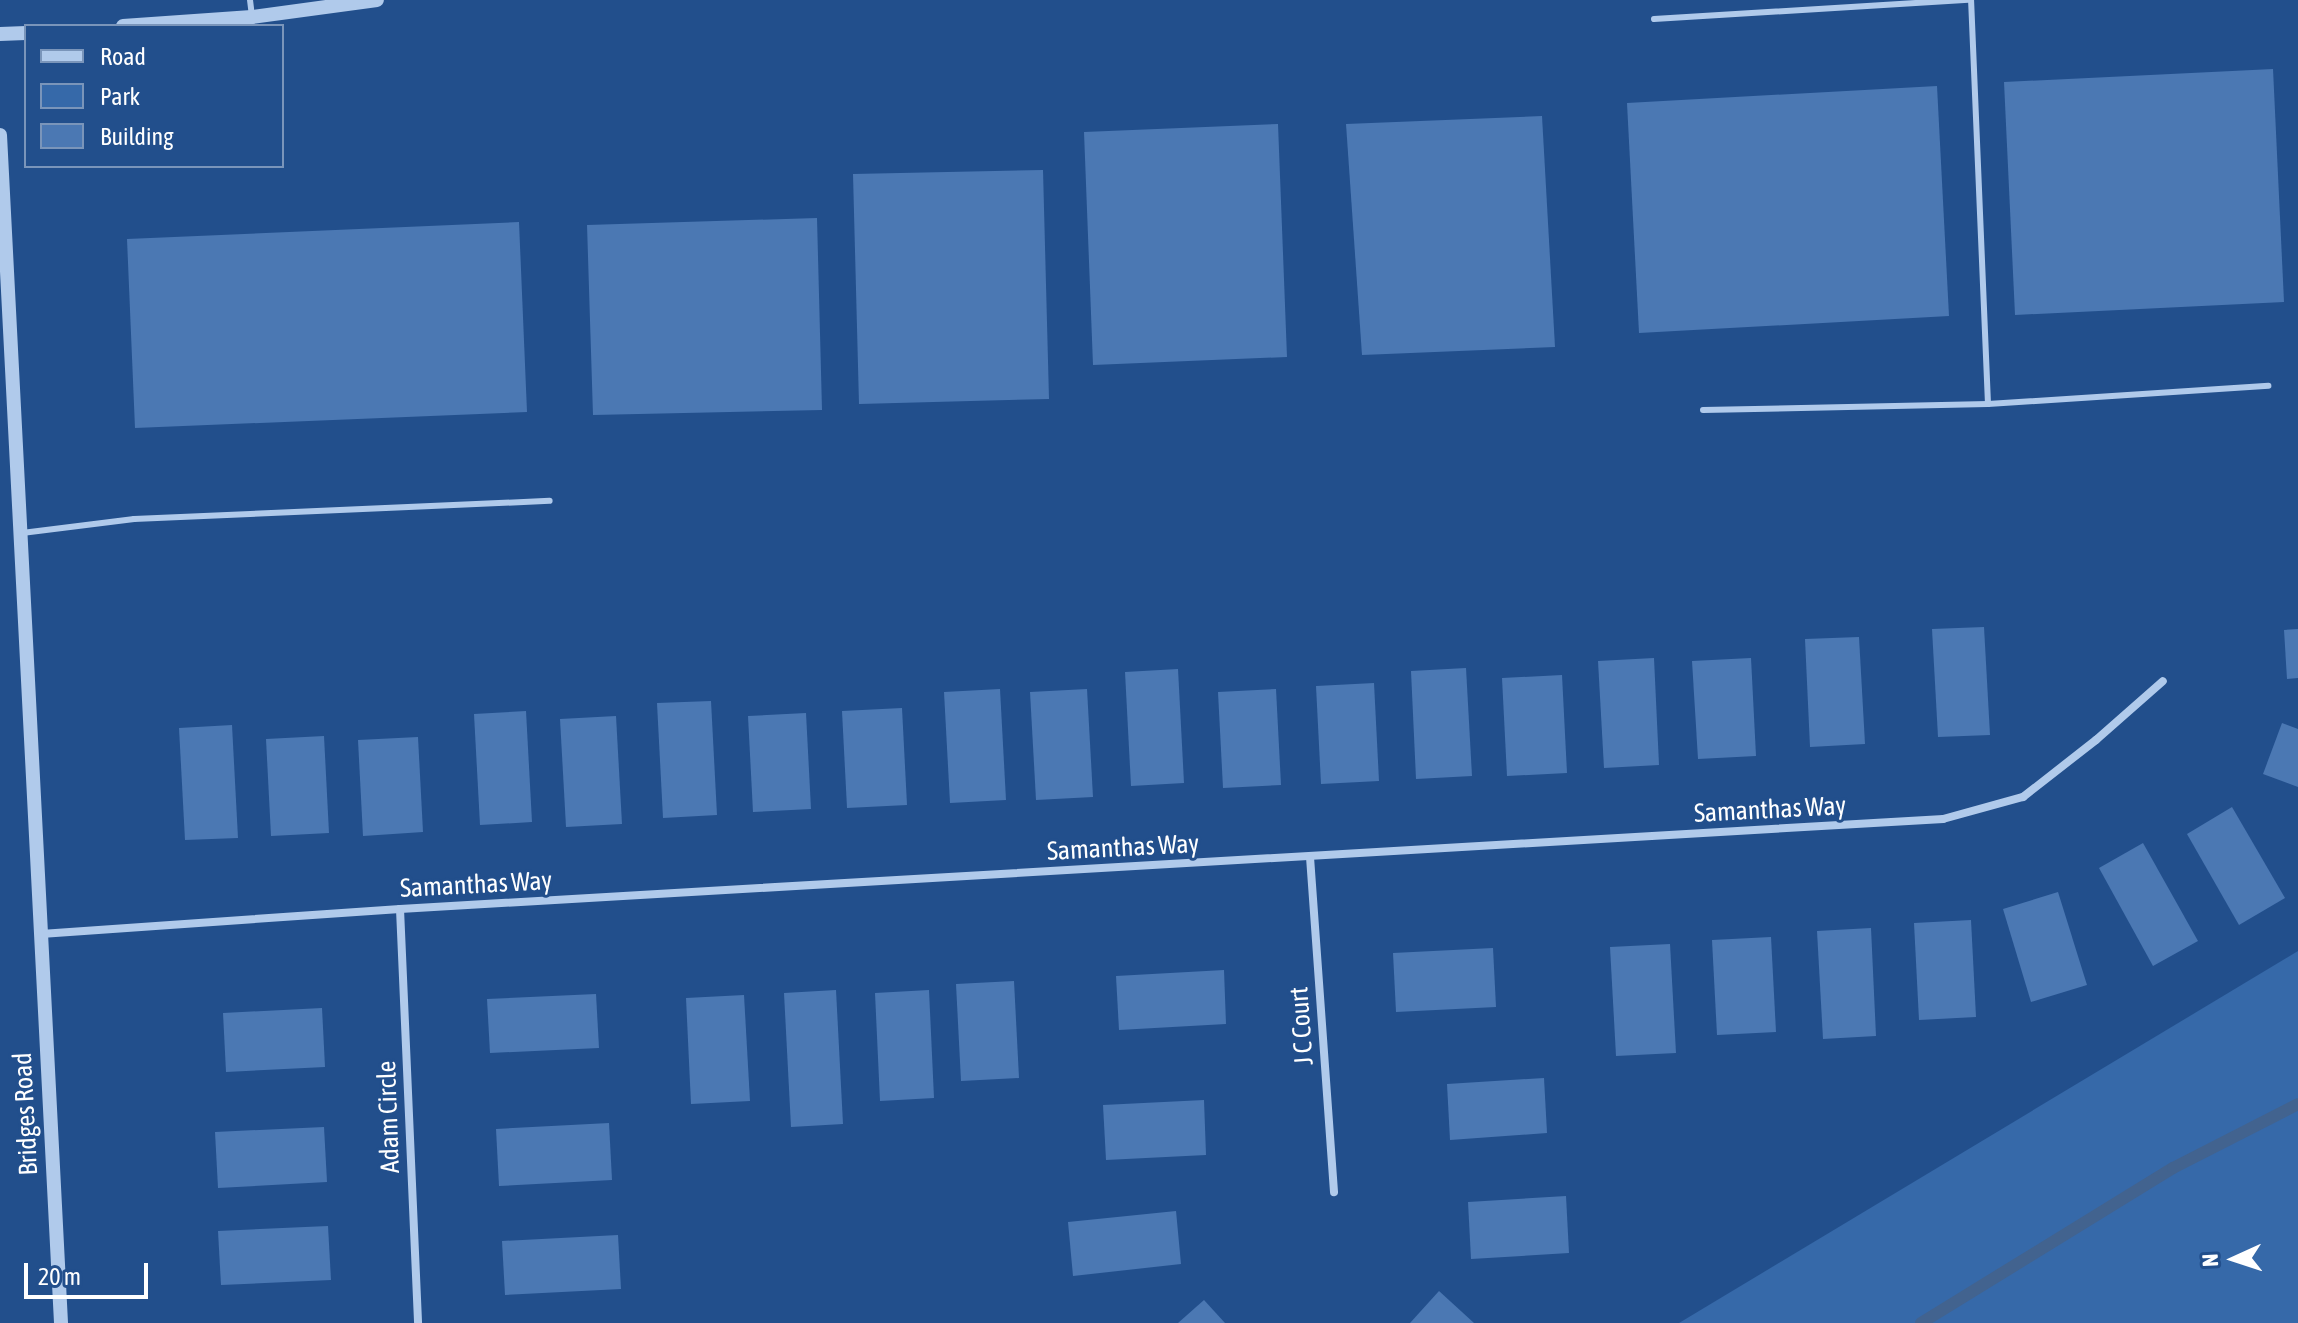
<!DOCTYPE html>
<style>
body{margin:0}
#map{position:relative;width:2298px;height:1323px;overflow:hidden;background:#224f8c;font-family:"Asap Condensed",sans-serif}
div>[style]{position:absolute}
.green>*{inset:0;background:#3669a9}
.stream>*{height:12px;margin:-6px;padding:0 6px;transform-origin:6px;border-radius:6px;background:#42638f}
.building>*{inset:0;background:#4b78b3}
.service>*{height:6px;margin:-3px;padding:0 3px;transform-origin:3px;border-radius:3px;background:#b0caeb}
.minor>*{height:8px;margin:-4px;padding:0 4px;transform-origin:4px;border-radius:4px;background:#b0caeb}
.tertiary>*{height:14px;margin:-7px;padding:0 7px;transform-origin:7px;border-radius:7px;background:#b0caeb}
span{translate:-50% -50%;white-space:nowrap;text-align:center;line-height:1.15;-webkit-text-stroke:6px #224f8c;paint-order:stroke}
.street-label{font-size:26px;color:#fff}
.legend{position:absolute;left:24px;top:24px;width:260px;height:144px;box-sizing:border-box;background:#224f8c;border:2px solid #7a95ba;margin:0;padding:10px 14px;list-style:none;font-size:24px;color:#fff}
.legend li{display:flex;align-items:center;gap:16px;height:40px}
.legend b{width:40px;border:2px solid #7a95ba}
.north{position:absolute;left:2194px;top:1219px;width:80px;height:80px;-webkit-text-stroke:6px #224f8c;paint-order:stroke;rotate:267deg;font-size:22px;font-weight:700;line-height:32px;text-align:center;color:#fff}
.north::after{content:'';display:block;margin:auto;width:28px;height:36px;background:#fff;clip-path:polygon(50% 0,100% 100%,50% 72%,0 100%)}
.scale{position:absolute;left:24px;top:1263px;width:124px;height:36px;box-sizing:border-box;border:4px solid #fff;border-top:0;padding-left:10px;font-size:24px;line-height:28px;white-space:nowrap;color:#fff;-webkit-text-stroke:6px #224f8c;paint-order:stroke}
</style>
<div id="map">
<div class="green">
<i style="clip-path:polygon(2298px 951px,2298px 1323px,1679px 1323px)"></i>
</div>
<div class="stream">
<i style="left:1921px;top:1323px;width:296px;rotate:-31.6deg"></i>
<i style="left:2173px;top:1168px;width:140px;rotate:-27.1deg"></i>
</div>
<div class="building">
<i style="clip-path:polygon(2273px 69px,2284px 302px,2015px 315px,2004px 82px)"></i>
<i style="clip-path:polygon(1937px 86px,1949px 316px,1639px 333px,1627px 103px)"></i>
<i style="clip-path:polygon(1542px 116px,1555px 347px,1362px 355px,1346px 124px)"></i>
<i style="clip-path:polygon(1278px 124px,1287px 357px,1093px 365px,1084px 132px)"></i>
<i style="clip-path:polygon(1043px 170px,1049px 399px,859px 404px,853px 174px)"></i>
<i style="clip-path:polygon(817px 218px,822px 410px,593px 415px,587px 225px)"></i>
<i style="clip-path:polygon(519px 222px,527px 412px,135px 428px,127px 239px)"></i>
<i style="clip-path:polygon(1984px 627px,1990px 735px,1938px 737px,1932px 629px)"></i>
<i style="clip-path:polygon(2298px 629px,2298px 678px,2287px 679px,2284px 630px)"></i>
<i style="clip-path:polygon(1859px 637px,1865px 744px,1810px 747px,1805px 639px)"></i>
<i style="clip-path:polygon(1654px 658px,1659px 765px,1604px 768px,1598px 661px)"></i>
<i style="clip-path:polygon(1751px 658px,1756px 756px,1698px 759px,1692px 661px)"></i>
<i style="clip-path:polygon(1466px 668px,1472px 776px,1416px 779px,1411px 671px)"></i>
<i style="clip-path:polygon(1178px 669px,1184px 783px,1131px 786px,1125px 672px)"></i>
<i style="clip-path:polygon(1562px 675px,1567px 773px,1507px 776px,1502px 678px)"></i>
<i style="clip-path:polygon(1374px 683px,1379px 781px,1321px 784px,1316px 686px)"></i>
<i style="clip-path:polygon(1000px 689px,1006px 800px,950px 803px,944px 692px)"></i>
<i style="clip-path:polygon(1087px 689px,1093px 797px,1036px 800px,1030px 692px)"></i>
<i style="clip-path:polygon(1276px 689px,1281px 785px,1223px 788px,1218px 692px)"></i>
<i style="clip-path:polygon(711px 701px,717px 815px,663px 818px,657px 703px)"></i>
<i style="clip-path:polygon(902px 708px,907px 805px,847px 808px,842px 711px)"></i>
<i style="clip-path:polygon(526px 711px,532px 822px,480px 825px,474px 714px)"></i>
<i style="clip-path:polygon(806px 713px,811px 809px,753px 812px,748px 716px)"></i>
<i style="clip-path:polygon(616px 716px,622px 824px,566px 827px,560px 719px)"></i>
<i style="clip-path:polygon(2282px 723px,2298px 729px,2298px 787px,2263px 774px)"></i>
<i style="clip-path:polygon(232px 725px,238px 838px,185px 840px,179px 728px)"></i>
<i style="clip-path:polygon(324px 736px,329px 833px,271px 836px,266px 739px)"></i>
<i style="clip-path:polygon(418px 737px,423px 832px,363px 836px,358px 740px)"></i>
<i style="clip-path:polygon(2232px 807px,2285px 898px,2239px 925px,2187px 834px)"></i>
<i style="clip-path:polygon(2143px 843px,2198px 941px,2153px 966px,2099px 868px)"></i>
<i style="clip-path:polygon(2058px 892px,2087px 985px,2031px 1002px,2003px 909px)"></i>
<i style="clip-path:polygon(1971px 920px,1976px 1017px,1919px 1020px,1914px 923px)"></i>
<i style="clip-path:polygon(1871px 928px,1876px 1036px,1823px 1039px,1817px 931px)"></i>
<i style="clip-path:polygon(1771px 937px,1776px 1032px,1717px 1035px,1712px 940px)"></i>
<i style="clip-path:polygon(1670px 944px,1676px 1053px,1616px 1056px,1610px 947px)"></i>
<i style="clip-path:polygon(1493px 948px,1496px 1007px,1396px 1012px,1393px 953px)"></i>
<i style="clip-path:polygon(1224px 970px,1226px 1024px,1119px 1030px,1116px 976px)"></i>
<i style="clip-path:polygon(1014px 981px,1019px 1078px,961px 1081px,956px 984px)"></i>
<i style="clip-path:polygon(836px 990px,843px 1124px,791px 1127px,784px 993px)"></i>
<i style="clip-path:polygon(929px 990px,934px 1098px,880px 1101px,875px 993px)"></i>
<i style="clip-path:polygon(596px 994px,599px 1048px,490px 1053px,487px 999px)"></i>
<i style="clip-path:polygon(744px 995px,750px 1101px,691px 1104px,686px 998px)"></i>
<i style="clip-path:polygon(322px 1008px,325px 1067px,226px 1072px,223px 1013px)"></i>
<i style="clip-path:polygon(1544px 1078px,1547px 1133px,1450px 1140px,1447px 1084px)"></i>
<i style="clip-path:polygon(1204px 1100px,1206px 1155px,1106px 1160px,1103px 1105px)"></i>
<i style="clip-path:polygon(609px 1123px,612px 1180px,499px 1186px,496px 1129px)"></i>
<i style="clip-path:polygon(324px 1127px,327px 1182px,218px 1188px,215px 1132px)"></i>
<i style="clip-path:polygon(1566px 1196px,1569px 1253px,1471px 1259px,1468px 1202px)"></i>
<i style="clip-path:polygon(1176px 1211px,1181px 1264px,1073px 1276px,1068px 1222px)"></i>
<i style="clip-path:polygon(328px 1226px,331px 1280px,221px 1285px,218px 1231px)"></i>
<i style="clip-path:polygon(618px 1235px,621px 1289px,505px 1295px,502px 1241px)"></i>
<i style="clip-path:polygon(1439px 1291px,1474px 1323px,1410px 1323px)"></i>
<i style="clip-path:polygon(1204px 1300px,1225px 1323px,1178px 1323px)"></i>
</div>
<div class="service">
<i style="left:250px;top:0;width:17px;rotate:83deg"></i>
<i style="left:1654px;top:19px;width:315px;rotate:-3.5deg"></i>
<i style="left:1988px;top:404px;width:281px;rotate:-3.7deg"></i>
<i style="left:1703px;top:410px;width:285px;rotate:-1.2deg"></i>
<i style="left:1988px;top:404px;width:404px;rotate:-92.4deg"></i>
<i style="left:22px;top:533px;width:113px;rotate:-7.1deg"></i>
<i style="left:134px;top:519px;width:416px;rotate:-2.5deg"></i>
</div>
<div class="minor">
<i style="left:1310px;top:857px;width:336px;rotate:85.9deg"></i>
<i style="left:400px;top:909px;width:414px;rotate:87.5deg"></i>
<i style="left:41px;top:934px;width:360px;rotate:-4deg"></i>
<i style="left:400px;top:909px;width:1546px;rotate:-3.34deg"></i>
<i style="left:1943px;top:819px;width:83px;rotate:-15.4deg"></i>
<i style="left:2023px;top:797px;width:93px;rotate:-38deg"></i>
<i style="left:2096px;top:740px;width:89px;rotate:-41.4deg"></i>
</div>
<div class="tertiary">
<i style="left:123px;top:26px;width:129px;rotate:-4deg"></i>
<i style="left:252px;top:17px;width:126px;rotate:-7.7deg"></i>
<i style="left:0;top:34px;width:26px;rotate:-2deg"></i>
<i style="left:0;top:135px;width:1190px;rotate:87.06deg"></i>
</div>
<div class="street-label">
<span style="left:1770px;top:810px;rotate:-3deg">Samanthas Way</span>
<span style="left:1123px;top:848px;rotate:-3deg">Samanthas Way</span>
<span style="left:476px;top:885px;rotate:-3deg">Samanthas Way</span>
<span style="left:1302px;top:1026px;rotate:-94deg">J C Court</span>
<span style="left:26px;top:1114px;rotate:-93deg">Bridges Road</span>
<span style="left:389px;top:1117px;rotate:-92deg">Adam Circle</span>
</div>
<ul class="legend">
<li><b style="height:10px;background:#b0caeb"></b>Road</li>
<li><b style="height:22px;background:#3669a9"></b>Park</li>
<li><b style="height:22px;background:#4b78b3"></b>Building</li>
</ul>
<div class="north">N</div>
<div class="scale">20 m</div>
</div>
